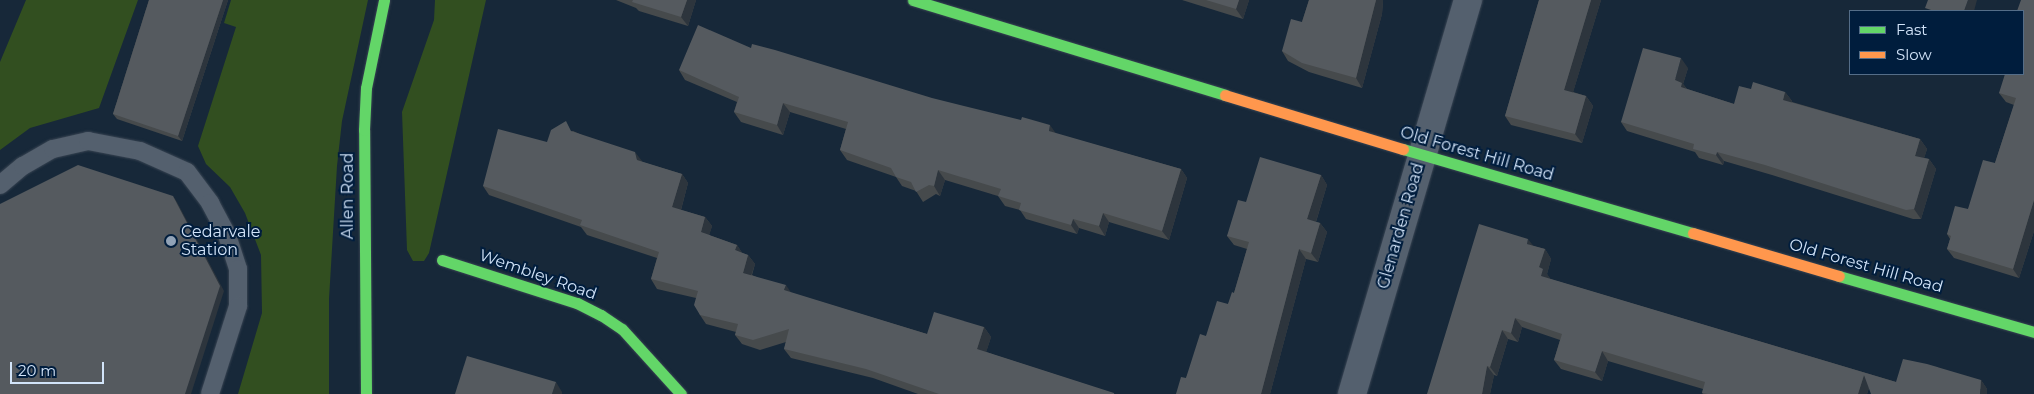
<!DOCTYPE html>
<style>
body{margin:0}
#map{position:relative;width:2034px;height:394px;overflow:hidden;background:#172839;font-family:Montserrat,sans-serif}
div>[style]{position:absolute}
.green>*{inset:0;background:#324f20}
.roads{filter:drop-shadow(0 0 1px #384452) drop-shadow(0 0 1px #384452)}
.lane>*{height:18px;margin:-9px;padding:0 9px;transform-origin:9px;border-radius:9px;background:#54606e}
.street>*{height:28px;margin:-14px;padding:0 14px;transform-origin:14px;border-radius:14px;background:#54606e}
.fast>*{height:11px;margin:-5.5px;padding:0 5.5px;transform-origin:5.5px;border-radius:5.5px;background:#63d668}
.slow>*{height:11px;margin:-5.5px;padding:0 5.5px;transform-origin:5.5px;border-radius:5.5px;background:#ff974d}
.wall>*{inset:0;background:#464a4c}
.shaded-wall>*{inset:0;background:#2d353d}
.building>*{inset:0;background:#555a5f}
.dots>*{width:14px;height:14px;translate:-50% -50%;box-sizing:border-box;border:2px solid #001d3d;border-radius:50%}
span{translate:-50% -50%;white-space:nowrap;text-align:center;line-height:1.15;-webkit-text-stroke:4px #001d3d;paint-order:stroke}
.street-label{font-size:16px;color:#d2e4f9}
.poi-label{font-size:16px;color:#d2e4f9}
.left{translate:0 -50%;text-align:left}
.legend{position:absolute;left:1849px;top:10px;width:175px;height:65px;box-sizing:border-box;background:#001d3d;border:1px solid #546d88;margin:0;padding:6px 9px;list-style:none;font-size:15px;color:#d2e4f9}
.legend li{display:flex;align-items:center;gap:10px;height:25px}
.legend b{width:25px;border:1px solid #546d88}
.scale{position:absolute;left:10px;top:362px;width:94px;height:22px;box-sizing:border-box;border:2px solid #d2e4f9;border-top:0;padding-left:6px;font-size:15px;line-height:18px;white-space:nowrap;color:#d2e4f9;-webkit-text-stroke:4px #001d3d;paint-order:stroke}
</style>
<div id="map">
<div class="green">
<i style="clip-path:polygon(26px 0,138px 0,99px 108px,30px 128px,0 150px,0 62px)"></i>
<i style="clip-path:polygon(231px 0,368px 0,342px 121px,337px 166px,329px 299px,329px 394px,238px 394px,262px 313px,261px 255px,245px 213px,230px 187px,206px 164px,198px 146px,236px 27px,224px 23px)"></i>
<i style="clip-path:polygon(435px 0,486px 0,429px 253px,424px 261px,413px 261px,407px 250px,402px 112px,434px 20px)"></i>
</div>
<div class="roads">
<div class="lane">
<i style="left:0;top:185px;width:30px;rotate:-40deg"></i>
<i style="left:23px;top:166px;width:34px;rotate:-30deg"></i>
<i style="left:53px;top:149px;width:36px;rotate:-13deg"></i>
<i style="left:88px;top:141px;width:53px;rotate:10.9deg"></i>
<i style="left:140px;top:151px;width:51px;rotate:24.1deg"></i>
<i style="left:187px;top:172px;width:39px;rotate:53deg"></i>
<i style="left:210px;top:203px;width:36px;rotate:62deg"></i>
<i style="left:227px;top:235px;width:36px;rotate:72deg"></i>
<i style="left:238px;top:269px;width:37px;rotate:90deg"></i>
<i style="left:238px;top:306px;width:92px;rotate:107.7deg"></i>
</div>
<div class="street">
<i style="left:1352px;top:394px;width:411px;rotate:-73.6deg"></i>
</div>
<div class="fast">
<i style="left:913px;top:0;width:326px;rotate:16.9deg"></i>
<i style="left:1403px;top:149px;width:302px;rotate:16.2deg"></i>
<i style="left:442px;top:260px;width:142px;rotate:17.7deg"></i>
<i style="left:577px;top:303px;width:27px;rotate:27deg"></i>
<i style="left:601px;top:315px;width:25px;rotate:34deg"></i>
<i style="left:622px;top:329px;width:88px;rotate:47.8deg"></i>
<i style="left:1839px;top:276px;width:203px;rotate:16deg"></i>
<i style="left:366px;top:394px;width:264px;rotate:-90.4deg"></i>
<i style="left:364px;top:130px;width:42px;rotate:-87.3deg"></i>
<i style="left:366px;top:88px;width:90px;rotate:-78.4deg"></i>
</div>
<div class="slow">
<i style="left:1225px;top:95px;width:186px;rotate:16.9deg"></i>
<i style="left:1693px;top:233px;width:152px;rotate:16.4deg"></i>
</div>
</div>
<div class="wall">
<i style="clip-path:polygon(149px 0,228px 0,182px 141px,117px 119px,113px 114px)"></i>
<i style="clip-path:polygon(616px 0,696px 0,688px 26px,639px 11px,636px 8px)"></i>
<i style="clip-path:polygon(1182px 0,1249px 0,1243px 19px)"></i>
<i style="clip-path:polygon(1309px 0,1383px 0,1382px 14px,1362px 88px,1309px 72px,1288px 61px,1282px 51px,1302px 22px)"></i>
<i style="clip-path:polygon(1539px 0,1601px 0,1573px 92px,1586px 96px,1593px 106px,1582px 143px,1511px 125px,1505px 116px)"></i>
<i style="clip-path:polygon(2034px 0,2034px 231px,2019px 278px,1954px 258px,1947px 249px,1950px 239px,1947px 234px,1968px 209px,1995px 163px,2014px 105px,2006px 102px,1999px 93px,2023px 74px)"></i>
<i style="clip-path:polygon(751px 48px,1181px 169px,1187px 178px,1169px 240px,1109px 222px,1105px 236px,1079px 228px,1077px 234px,1026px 219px,1020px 210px,1005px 206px,998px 196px,945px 180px,940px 196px,936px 194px,923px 202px,916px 191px,902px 186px,896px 177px,847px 160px,840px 150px,846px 129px,790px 112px,783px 135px,741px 122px,734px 112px,737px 102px,685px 80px,679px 70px)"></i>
<i style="clip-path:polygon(1688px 68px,1683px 84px,1687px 89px,1734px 104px,1751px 89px,1785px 92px,1792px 101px,1792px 102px,1920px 139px,1927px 149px,1924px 158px,1929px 159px,1936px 169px,1921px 219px,1913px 219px,1772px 175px,1724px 161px,1723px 165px,1699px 158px,1695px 152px,1627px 131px,1621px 122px)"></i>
<i style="clip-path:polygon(573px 131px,642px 162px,682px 174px,688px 183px,681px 210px,705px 217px,712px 226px,709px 235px,737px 245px,742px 253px,748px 255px,755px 264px,752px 275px,791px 293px,927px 334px,984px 327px,991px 337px,986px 352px,1115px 394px,918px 394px,873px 378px,791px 358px,784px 349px,786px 342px,760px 350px,742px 344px,735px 335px,736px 332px,706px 324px,700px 315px,696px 298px,657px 289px,651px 279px,657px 258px,587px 235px,581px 227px,489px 195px,483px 186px,547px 142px)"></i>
<i style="clip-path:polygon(1321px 175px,1327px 185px,1316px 222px,1320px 223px,1327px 232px,1318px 262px,1306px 259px,1270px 394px,1176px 394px,1186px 378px,1206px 336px,1228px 304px,1234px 293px,1247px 249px,1234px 245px,1227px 236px,1246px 202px)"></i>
<i style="clip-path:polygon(1533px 246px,1545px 249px,1551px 259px,1547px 274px,1550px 279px,1896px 382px,1981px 380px,1987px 389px,1869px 388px,1867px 394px,1703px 394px,1702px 393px,1703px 389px,1608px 361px,1602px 381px,1561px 369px,1554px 360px,1560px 340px,1522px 327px,1518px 342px,1508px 339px,1497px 376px,1494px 375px,1490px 394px,1427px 394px)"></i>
</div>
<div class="shaded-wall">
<i style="clip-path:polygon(223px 0,228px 0,182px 141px,178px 136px)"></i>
<i style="clip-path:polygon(687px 0,696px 0,688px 26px,681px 17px)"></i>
<i style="clip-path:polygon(1239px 0,1249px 0,1243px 19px,1236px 9px)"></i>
<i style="clip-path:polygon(1376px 0,1383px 0,1382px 14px,1362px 88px,1356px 78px)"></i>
<i style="clip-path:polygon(1591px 0,1601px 0,1571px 99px,1564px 90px)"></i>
<i style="clip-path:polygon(1968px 0,1977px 0,1974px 11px,1964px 11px)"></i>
<i style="clip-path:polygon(1681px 58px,1688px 68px,1683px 84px,1689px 92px,1688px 97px,1675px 80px)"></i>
<i style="clip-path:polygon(1785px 92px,1792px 101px,1790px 109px,1783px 100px)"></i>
<i style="clip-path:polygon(1586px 96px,1593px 106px,1582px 143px,1575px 134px)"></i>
<i style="clip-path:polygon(783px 103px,790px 112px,783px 135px,777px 125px)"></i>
<i style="clip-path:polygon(1050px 125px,1057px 135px,1049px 131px)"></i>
<i style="clip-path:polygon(1920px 139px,1927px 149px,1922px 165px,1915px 156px)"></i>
<i style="clip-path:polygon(635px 152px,642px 161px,644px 170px,637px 160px)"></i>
<i style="clip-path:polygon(1717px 152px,1724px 161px,1723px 165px,1716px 155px)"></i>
<i style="clip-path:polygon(1929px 159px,1936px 169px,1921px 219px,1914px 209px)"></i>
<i style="clip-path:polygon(1181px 169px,1187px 178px,1169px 240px,1162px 231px)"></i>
<i style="clip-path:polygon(938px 170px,945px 180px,940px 196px,934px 186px)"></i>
<i style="clip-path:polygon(682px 174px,688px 183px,679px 217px,672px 207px)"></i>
<i style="clip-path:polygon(1321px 175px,1327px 185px,1314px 228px,1307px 219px)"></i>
<i style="clip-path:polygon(173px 196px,177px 202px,224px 291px,191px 394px,185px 394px)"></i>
<i style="clip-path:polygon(2034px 200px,2034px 231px,2019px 278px,2013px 269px)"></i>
<i style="clip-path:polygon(1103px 213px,1109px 222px,1105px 236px,1099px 226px)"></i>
<i style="clip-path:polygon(705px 217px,712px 226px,707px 242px,701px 232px)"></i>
<i style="clip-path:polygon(1073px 219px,1079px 228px,1077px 234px,1071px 225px)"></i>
<i style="clip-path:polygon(1320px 223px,1327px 232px,1318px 262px,1311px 253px)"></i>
<i style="clip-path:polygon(1528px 239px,1535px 248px,1527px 244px)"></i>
<i style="clip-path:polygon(737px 245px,743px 254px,735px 250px)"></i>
<i style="clip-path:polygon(1299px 249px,1306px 259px,1270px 394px,1261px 394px)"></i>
<i style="clip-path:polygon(1545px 249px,1551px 259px,1547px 274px,1550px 278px,1548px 286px,1541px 276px,1539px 267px)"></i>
<i style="clip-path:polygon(748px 255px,755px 264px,749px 282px,743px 273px)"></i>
<i style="clip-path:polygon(786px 285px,792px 294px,784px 290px)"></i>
<i style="clip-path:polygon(1515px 318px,1522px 327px,1518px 342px,1511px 333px)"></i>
<i style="clip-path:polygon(984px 327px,991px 337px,984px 359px,977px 349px)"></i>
<i style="clip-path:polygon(1502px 330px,1508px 339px,1497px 376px,1490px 367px)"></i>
<i style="clip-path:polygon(1602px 351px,1608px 361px,1602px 381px,1595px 372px)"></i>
<i style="clip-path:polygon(1487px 366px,1494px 375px,1490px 394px,1482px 394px)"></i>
<i style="clip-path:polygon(1864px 375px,1870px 384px,1867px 394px,1858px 394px)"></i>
<i style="clip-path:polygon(1981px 380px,1987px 389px,1987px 394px,1980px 394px)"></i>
<i style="clip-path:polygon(556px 382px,562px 392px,562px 394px,552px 394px)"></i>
</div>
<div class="building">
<i style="clip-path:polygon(149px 0,223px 0,178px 136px,113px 114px)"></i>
<i style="clip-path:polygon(633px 0,687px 0,681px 17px,632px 2px)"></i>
<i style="clip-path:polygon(1206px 0,1239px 0,1236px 9px)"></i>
<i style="clip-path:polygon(1309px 0,1376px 0,1356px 78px,1302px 63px,1282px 51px,1291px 19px,1302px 22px)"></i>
<i style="clip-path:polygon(1539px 0,1591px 0,1564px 90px,1586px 96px,1575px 134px,1505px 116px)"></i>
<i style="clip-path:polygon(1928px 0,1968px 0,1964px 11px,1934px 11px,1925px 8px)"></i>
<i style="clip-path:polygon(2021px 0,2034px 0,2034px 200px,2013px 269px,1947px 249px,1951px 236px,1947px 234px,1955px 206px,1968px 209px,1983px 160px,1995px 163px,2016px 98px,1999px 93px,2005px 74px,2023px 74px,2023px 11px,2017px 11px)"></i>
<i style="clip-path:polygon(698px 25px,751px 48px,752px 44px,775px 50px,932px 98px,1021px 120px,1022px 117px,1050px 125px,1049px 131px,1181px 169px,1162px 231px,1103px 213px,1099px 226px,1073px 219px,1071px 225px,1019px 210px,1021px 203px,998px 196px,1001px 189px,938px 170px,934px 186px,929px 185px,916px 192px,911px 182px,896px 177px,891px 168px,840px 150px,848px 122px,783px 103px,777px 125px,734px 112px,739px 97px,679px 70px)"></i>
<i style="clip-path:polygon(1643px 48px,1681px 58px,1675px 80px,1682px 83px,1681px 87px,1734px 104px,1739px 86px,1751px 89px,1753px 82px,1785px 92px,1783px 100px,1920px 139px,1915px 156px,1929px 159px,1914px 209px,1906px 210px,1765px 165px,1717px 152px,1716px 155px,1693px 149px,1694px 144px,1621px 122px)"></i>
<i style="clip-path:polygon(566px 121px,571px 131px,635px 152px,637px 160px,682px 174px,672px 207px,705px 217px,701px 232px,737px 245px,735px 250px,748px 255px,743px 273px,786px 285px,784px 290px,927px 334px,934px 312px,984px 327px,977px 349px,1114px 393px,1114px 394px,939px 394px,866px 369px,784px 349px,789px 329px,753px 340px,735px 335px,738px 324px,700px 315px,694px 305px,698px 291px,651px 279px,659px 252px,580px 225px,582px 220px,483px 186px,498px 129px,547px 142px,551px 130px)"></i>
<i style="clip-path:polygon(1260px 157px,1321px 175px,1307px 219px,1320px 223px,1311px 253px,1299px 249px,1261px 394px,1176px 394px,1181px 377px,1186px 378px,1200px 334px,1206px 336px,1217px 301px,1228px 304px,1232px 292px,1234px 293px,1249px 242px,1227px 236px,1238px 200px,1246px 202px)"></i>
<i style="clip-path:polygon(78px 165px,173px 196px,220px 286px,185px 394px,0 394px,0 204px)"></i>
<i style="clip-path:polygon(1479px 224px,1528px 239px,1527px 244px,1545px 249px,1539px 267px,1543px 269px,1541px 276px,1896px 382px,1903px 359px,1927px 364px,1981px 380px,1980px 394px,1871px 394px,1864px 375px,1858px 394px,1708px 394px,1702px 393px,1705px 382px,1602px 351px,1595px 372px,1554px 360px,1562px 334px,1515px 318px,1511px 333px,1502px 330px,1490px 367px,1487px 366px,1482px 394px,1427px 394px)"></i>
<i style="clip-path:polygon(467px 356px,556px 382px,552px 394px,455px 394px)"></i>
</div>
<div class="dots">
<i style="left:171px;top:241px;background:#91a2b6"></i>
</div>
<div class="street-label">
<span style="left:1477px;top:154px;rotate:16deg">Old Forest Hill Road</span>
<span style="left:348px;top:196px;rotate:-90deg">Allen Road</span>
<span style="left:1401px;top:226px;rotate:-74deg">Glenarden Road</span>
<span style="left:1866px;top:266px;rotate:16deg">Old Forest Hill Road</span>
<span style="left:538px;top:275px;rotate:19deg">Wembley Road</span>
</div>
<div class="poi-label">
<span class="left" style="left:181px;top:241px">Cedarvale<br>Station</span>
</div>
<ul class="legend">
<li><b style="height:6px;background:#63d668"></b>Fast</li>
<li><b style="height:6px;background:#ff974d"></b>Slow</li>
</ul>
<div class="scale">20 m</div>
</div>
